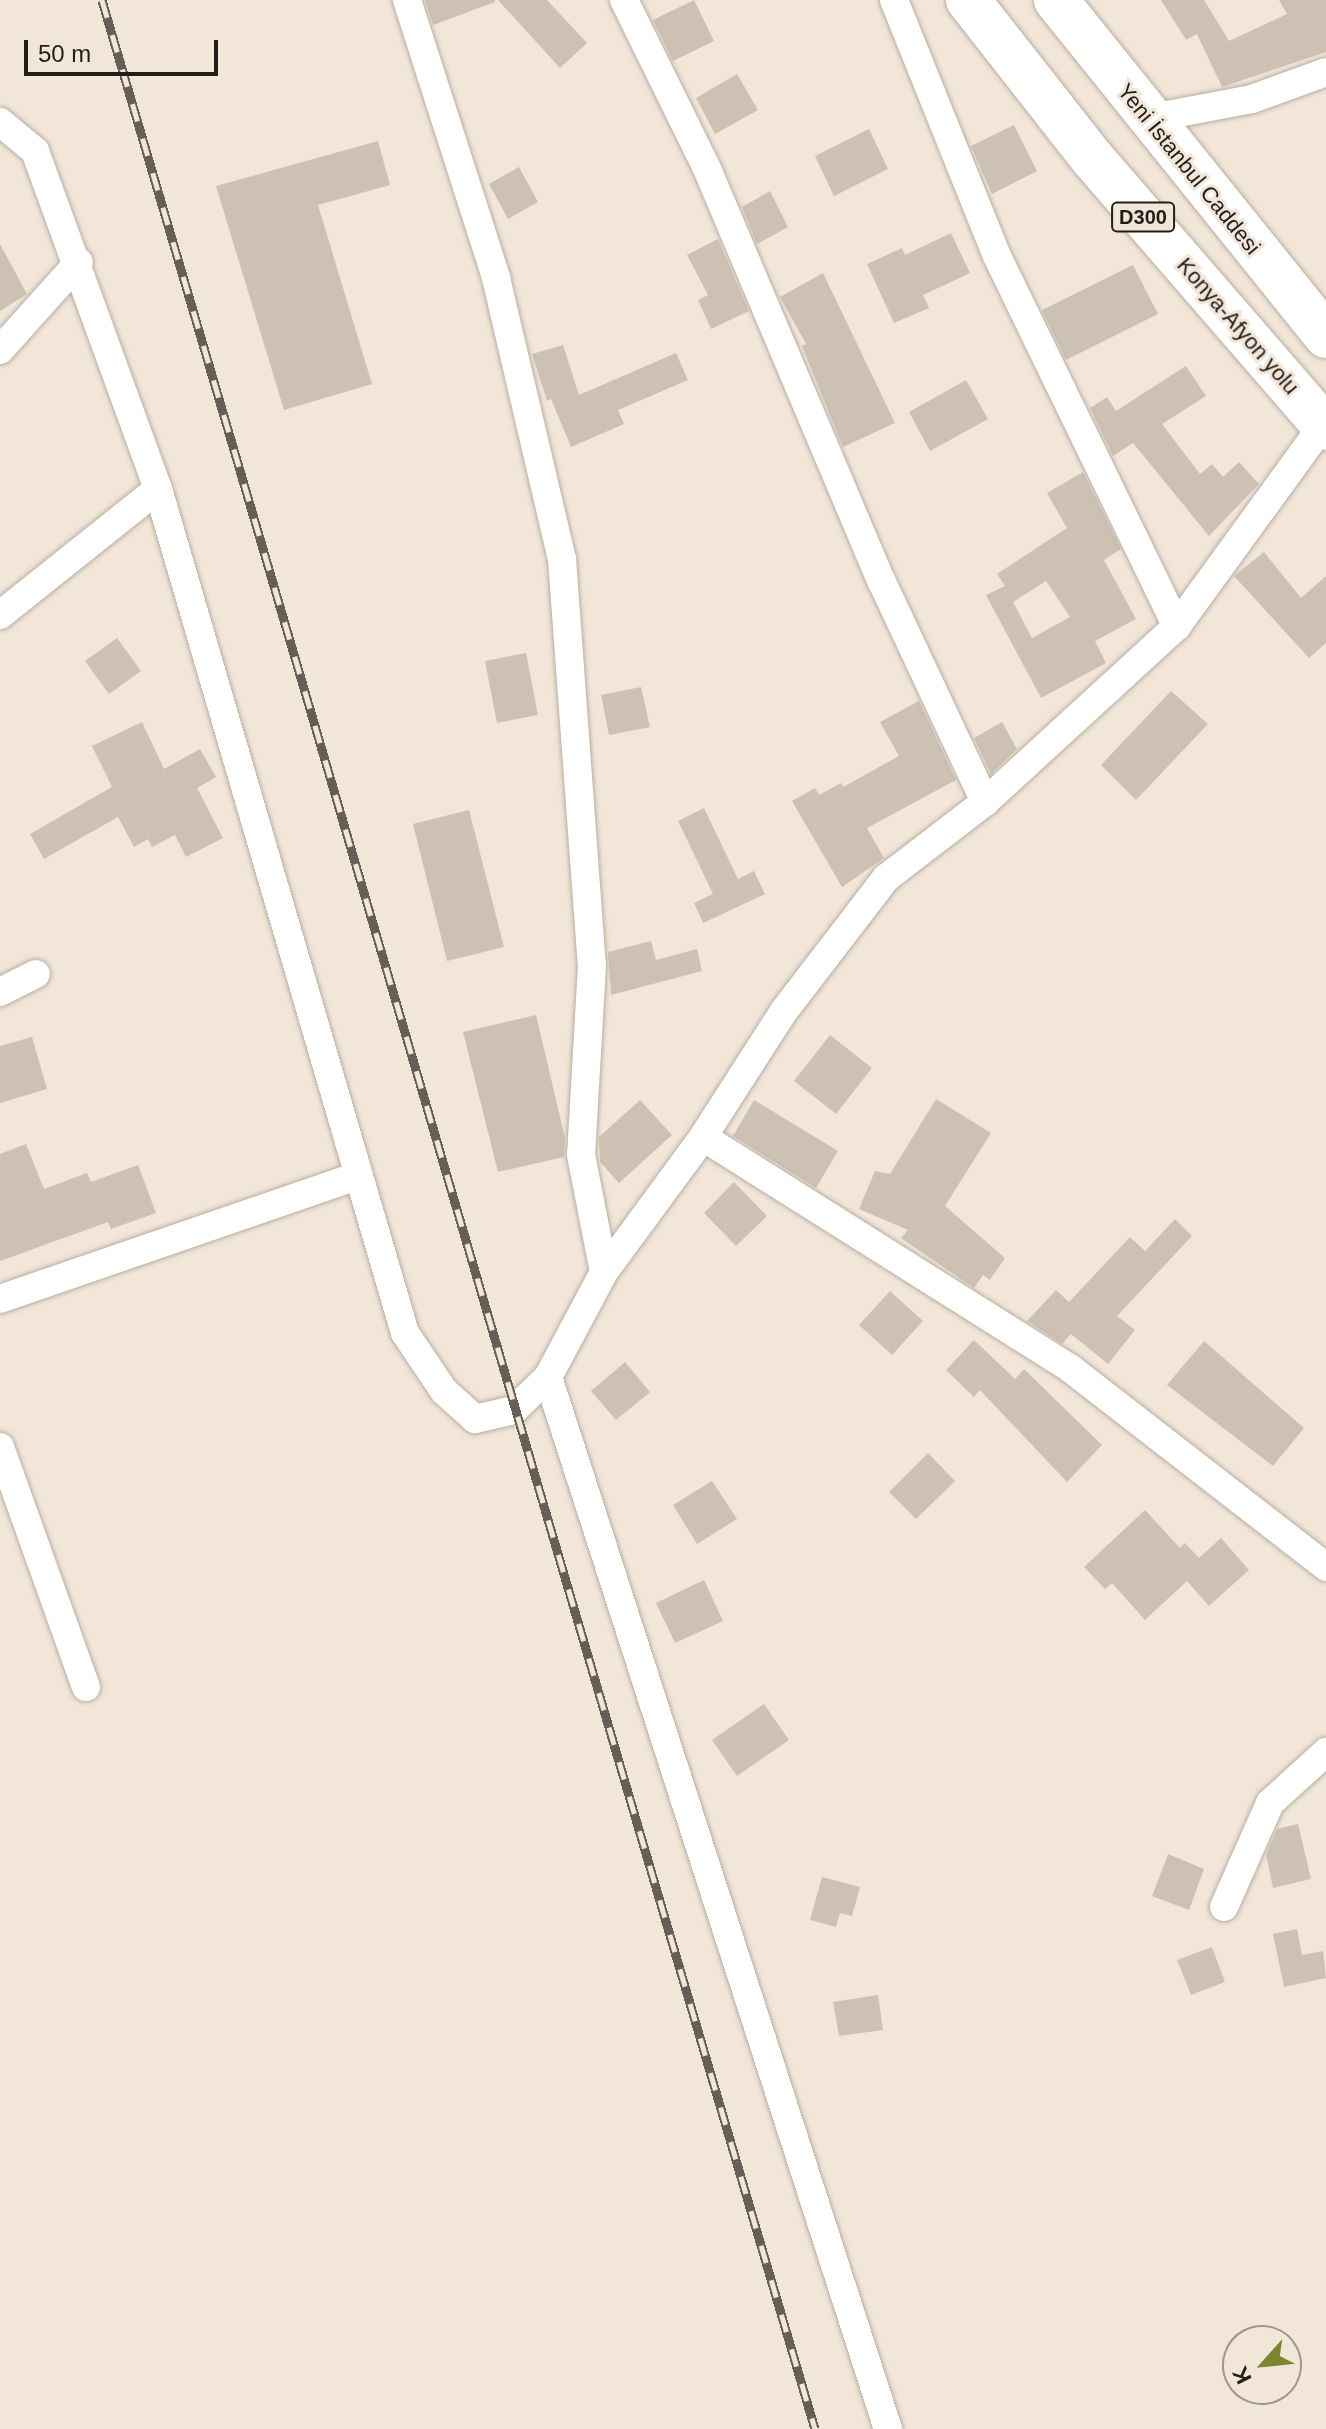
<!DOCTYPE html>
<meta charset="utf-8">
<style>
body{margin:0}
#map{position:relative;width:1326px;height:2429px;overflow:hidden;background:#f2e6d8;font-family:Helvetica,sans-serif}
div>[style]{position:absolute}
.building>*{inset:0;background:#ccc1b3}
.roads{filter:drop-shadow(0 0 2px #baaea1) drop-shadow(0 0 2px #baaea1)}
.street>*{height:28px;margin:-14px;padding:0 14px;transform-origin:14px;border-radius:14px;background:#fff}
.highway>*{height:44px;margin:-22px;padding:0 22px;transform-origin:22px;border-radius:22px;background:#fff}
.rail>*{height:9px;margin-top:-4.5px;transform-origin:0;background:repeating-linear-gradient(90deg,#f2e6d8 0 18px,#665f57 0 36px);box-sizing:border-box;border-block:2px solid #665f57}
span{translate:-50% -50%;white-space:nowrap;text-align:center;line-height:1.15;-webkit-text-stroke:6px #f2e6d8;paint-order:stroke}
.shield-label span{padding:2px 6px;background:#f2e6d8;border:2px solid;border-radius:6px;-webkit-text-stroke-width:0}
.shield-label{font-size:20px;color:#221e19;font-weight:700}
.street-label{font-size:22px;color:#221e19}
.north{position:absolute;left:1222px;top:2325px;width:80px;height:80px;box-sizing:border-box;background:#f2e6d8;border:2px solid #9f968c;border-radius:50%;rotate:243deg;font-size:22px;font-weight:700;line-height:32px;text-align:center;color:#221e19}
.north::after{content:'';display:block;margin:auto;width:28px;height:36px;background:#7e8531;clip-path:polygon(50% 0,100% 100%,50% 72%,0 100%)}
.scale{position:absolute;left:24px;top:40px;width:194px;height:36px;box-sizing:border-box;border:4px solid #221e19;border-top:0;padding-left:10px;font-size:24px;line-height:28px;white-space:nowrap;color:#221e19;-webkit-text-stroke:6px #f2e6d8;paint-order:stroke}
</style>
<div id="map">
<div class="building">
<i style="clip-path:polygon(425px 0,495px 0,495px 2px,433px 25px)"></i>
<i style="clip-path:polygon(498px 0,547px 0,587px 43px,560px 68px)"></i>
<i style="clip-path:polygon(694px 0,714px 41px,673px 61px,653px 20px)"></i>
<i style="clip-path:polygon(1161px 0,1204px 0,1229px 41px,1287px 14px,1279px 0,1326px 0,1326px 52px,1222px 87px,1197px 34px,1186px 40px)"></i>
<i style="clip-path:polygon(737px 74px,758px 110px,715px 134px,696px 98px)"></i>
<i style="clip-path:polygon(1014px 125px,1037px 171px,992px 194px,971px 146px)"></i>
<i style="clip-path:polygon(869px 129px,888px 169px,834px 196px,815px 156px)"></i>
<i style="clip-path:polygon(378px 141px,390px 185px,318px 205px,372px 384px,284px 410px,216px 186px)"></i>
<i style="clip-path:polygon(519px 167px,538px 202px,508px 219px,489px 184px)"></i>
<i style="clip-path:polygon(770px 191px,788px 227px,757px 244px,742px 207px)"></i>
<i style="clip-path:polygon(951px 233px,970px 273px,923px 295px,929px 308px,894px 323px,867px 264px,902px 248px,905px 255px)"></i>
<i style="clip-path:polygon(718px 239px,749px 311px,711px 329px,698px 300px,708px 295px,687px 255px)"></i>
<i style="clip-path:polygon(0 244px,27px 294px,0 311px)"></i>
<i style="clip-path:polygon(1133px 265px,1158px 314px,1066px 360px,1042px 310px)"></i>
<i style="clip-path:polygon(823px 273px,895px 423px,843px 447px,802px 346px,806px 344px,780px 297px)"></i>
<i style="clip-path:polygon(563px 345px,579px 395px,676px 353px,688px 380px,618px 410px,624px 424px,571px 447px,551px 399px,547px 401px,532px 354px)"></i>
<i style="clip-path:polygon(1186px 366px,1206px 396px,1162px 424px,1200px 474px,1212px 464px,1223px 477px,1239px 462px,1259px 484px,1209px 536px,1133px 443px,1113px 456px,1090px 408px,1107px 397px,1116px 411px)"></i>
<i style="clip-path:polygon(966px 380px,988px 419px,930px 451px,909px 412px)"></i>
<i style="clip-path:polygon(evenodd,1083px 472px,1121px 549px,1104px 560px,1136px 619px,1095px 641px,1106px 663px,1041px 698px,986px 595px,1005px 586px,997px 574px,1067px 528px,1047px 493px,1083px 472px,1046px 581px,1070px 617px,1032px 638px,1013px 602px,1046px 581px)"></i>
<i style="clip-path:polygon(1264px 552px,1301px 598px,1326px 576px,1326px 643px,1309px 658px,1234px 576px)"></i>
<i style="clip-path:polygon(117px 638px,141px 671px,109px 694px,85px 661px)"></i>
<i style="clip-path:polygon(526px 653px,538px 715px,497px 723px,485px 661px)"></i>
<i style="clip-path:polygon(641px 687px,650px 727px,609px 735px,601px 695px)"></i>
<i style="clip-path:polygon(1171px 691px,1208px 724px,1136px 800px,1101px 765px)"></i>
<i style="clip-path:polygon(919px 701px,956px 780px,867px 828px,884px 858px,842px 887px,792px 801px,815px 788px,819px 795px,841px 783px,843px 787px,899px 756px,880px 722px)"></i>
<i style="clip-path:polygon(142px 722px,164px 769px,200px 749px,216px 777px,197px 788px,223px 838px,186px 857px,175px 835px,152px 847px,148px 839px,134px 847px,118px 817px,44px 859px,30px 834px,112px 787px,92px 746px)"></i>
<i style="clip-path:polygon(1002px 722px,1017px 749px,991px 774px,974px 738px)"></i>
<i style="clip-path:polygon(704px 808px,738px 879px,754px 871px,765px 894px,703px 923px,694px 903px,713px 894px,678px 821px)"></i>
<i style="clip-path:polygon(469px 810px,504px 947px,447px 961px,413px 824px)"></i>
<i style="clip-path:polygon(651px 941px,656px 960px,697px 949px,702px 971px,611px 995px,608px 952px)"></i>
<i style="clip-path:polygon(536px 1015px,565px 1138px,564px 1157px,498px 1172px,463px 1032px)"></i>
<i style="clip-path:polygon(830px 1035px,872px 1068px,836px 1114px,794px 1081px)"></i>
<i style="clip-path:polygon(32px 1037px,47px 1089px,0 1103px,0 1046px)"></i>
<i style="clip-path:polygon(936px 1099px,991px 1133px,945px 1206px,1005px 1258px,990px 1280px,983px 1275px,974px 1288px,901px 1238px,908px 1230px,859px 1209px,875px 1171px,890px 1174px)"></i>
<i style="clip-path:polygon(640px 1100px,672px 1135px,619px 1183px,600px 1162px,599px 1137px)"></i>
<i style="clip-path:polygon(754px 1100px,838px 1151px,816px 1188px,733px 1136px)"></i>
<i style="clip-path:polygon(26px 1144px,44px 1189px,87px 1173px,91px 1182px,138px 1165px,156px 1213px,111px 1229px,108px 1222px,0 1261px,0 1154px)"></i>
<i style="clip-path:polygon(734px 1182px,767px 1216px,736px 1246px,704px 1213px)"></i>
<i style="clip-path:polygon(1175px 1219px,1192px 1236px,1117px 1316px,1135px 1330px,1108px 1364px,1071px 1334px,1062px 1344px,1027px 1321px,1056px 1290px,1069px 1302px,1130px 1237px,1145px 1251px)"></i>
<i style="clip-path:polygon(890px 1291px,923px 1321px,892px 1355px,859px 1325px)"></i>
<i style="clip-path:polygon(974px 1340px,1015px 1379px,1024px 1369px,1102px 1445px,1067px 1482px,980px 1390px,974px 1397px,946px 1370px)"></i>
<i style="clip-path:polygon(1204px 1341px,1304px 1428px,1273px 1466px,1167px 1385px)"></i>
<i style="clip-path:polygon(625px 1362px,650px 1392px,616px 1420px,591px 1391px)"></i>
<i style="clip-path:polygon(928px 1453px,955px 1481px,916px 1519px,889px 1492px)"></i>
<i style="clip-path:polygon(712px 1481px,737px 1519px,697px 1544px,673px 1505px)"></i>
<i style="clip-path:polygon(1145px 1510px,1180px 1548px,1185px 1543px,1199px 1558px,1221px 1538px,1249px 1570px,1209px 1606px,1187px 1581px,1145px 1620px,1112px 1583px,1105px 1589px,1084px 1567px)"></i>
<i style="clip-path:polygon(704px 1580px,723px 1621px,675px 1643px,656px 1603px)"></i>
<i style="clip-path:polygon(764px 1704px,789px 1740px,737px 1776px,712px 1740px)"></i>
<i style="clip-path:polygon(1298px 1824px,1311px 1879px,1273px 1888px,1266px 1855px,1277px 1829px)"></i>
<i style="clip-path:polygon(1168px 1854px,1204px 1869px,1189px 1910px,1152px 1896px)"></i>
<i style="clip-path:polygon(822px 1877px,860px 1887px,852px 1916px,840px 1913px,836px 1927px,810px 1920px)"></i>
<i style="clip-path:polygon(1297px 1929px,1302px 1955px,1323px 1951px,1326px 1978px,1284px 1987px,1273px 1934px)"></i>
<i style="clip-path:polygon(1212px 1947px,1225px 1982px,1191px 1995px,1177px 1960px)"></i>
<i style="clip-path:polygon(878px 1995px,883px 2030px,839px 2036px,833px 2002px)"></i>
</div>
<div class="roads">
<div class="street">
<i style="left:407px;top:0;width:292px;rotate:72.2deg"></i>
<i style="left:496px;top:278px;width:289px;rotate:76.8deg"></i>
<i style="left:562px;top:559px;width:407px;rotate:85.8deg"></i>
<i style="left:592px;top:965px;width:190px;rotate:93.3deg"></i>
<i style="left:581px;top:1155px;width:119px;rotate:78.9deg"></i>
<i style="left:624px;top:0;width:191px;rotate:63.8deg"></i>
<i style="left:708px;top:171px;width:446px;rotate:67.1deg"></i>
<i style="left:882px;top:582px;width:243px;rotate:64.9deg"></i>
<i style="left:894px;top:0;width:274px;rotate:68.1deg"></i>
<i style="left:996px;top:254px;width:414px;rotate:64.1deg"></i>
<i style="left:1146px;top:119px;width:108px;rotate:-10.7deg"></i>
<i style="left:1252px;top:99px;width:79px;rotate:-20deg"></i>
<i style="left:0;top:122px;width:45px;rotate:39.6deg"></i>
<i style="left:35px;top:151px;width:360px;rotate:70deg"></i>
<i style="left:158px;top:489px;width:879px;rotate:73.69deg"></i>
<i style="left:405px;top:1333px;width:70px;rotate:56.1deg"></i>
<i style="left:444px;top:1391px;width:42px;rotate:42.1deg"></i>
<i style="left:475px;top:1419px;width:40px;rotate:-13deg"></i>
<i style="left:514px;top:1410px;width:47px;rotate:-44.1deg"></i>
<i style="left:548px;top:1377px;width:119px;rotate:-61.9deg"></i>
<i style="left:604px;top:1272px;width:167px;rotate:-53.7deg"></i>
<i style="left:703px;top:1137px;width:150px;rotate:-57.3deg"></i>
<i style="left:784px;top:1011px;width:168px;rotate:-52.5deg"></i>
<i style="left:886px;top:878px;width:125px;rotate:-37.5deg"></i>
<i style="left:985px;top:802px;width:260px;rotate:-42.5deg"></i>
<i style="left:1177px;top:626px;width:248px;rotate:-54deg"></i>
<i style="left:0;top:350px;width:118px;rotate:-48.1deg"></i>
<i style="left:0;top:615px;width:202px;rotate:-38.6deg"></i>
<i style="left:0;top:992px;width:40px;rotate:-26.6deg"></i>
<i style="left:703px;top:1137px;width:435px;rotate:32.2deg"></i>
<i style="left:1071px;top:1369px;width:323px;rotate:37.8deg"></i>
<i style="left:0;top:1299px;width:378px;rotate:-19deg"></i>
<i style="left:548px;top:1377px;width:1106px;rotate:72.09deg"></i>
<i style="left:0;top:1447px;width:255px;rotate:70.3deg"></i>
<i style="left:1224px;top:1907px;width:114px;rotate:-66.1deg"></i>
<i style="left:1270px;top:1803px;width:76px;rotate:-42.3deg"></i>
</div>
<div class="highway">
<i style="left:968px;top:0;width:201px;rotate:51.9deg"></i>
<i style="left:1092px;top:158px;width:357px;rotate:49.1deg"></i>
<i style="left:1056px;top:0;width:431px;rotate:51.2deg"></i>
</div>
</div>
<div class="rail">
<i style="left:102px;top:0;width:2531px;rotate:73.64deg"></i>
</div>
<div class="shield-label">
<span style="left:1143px;top:217px">D300</span>
</div>
<div class="street-label">
<span style="left:1189px;top:169px;rotate:51deg">Yeni İstanbul Caddesi</span>
<span style="left:1238px;top:326px;rotate:49deg">Konya-Afyon yolu</span>
</div>
<div class="north">K</div>
<div class="scale">50 m</div>
</div>
